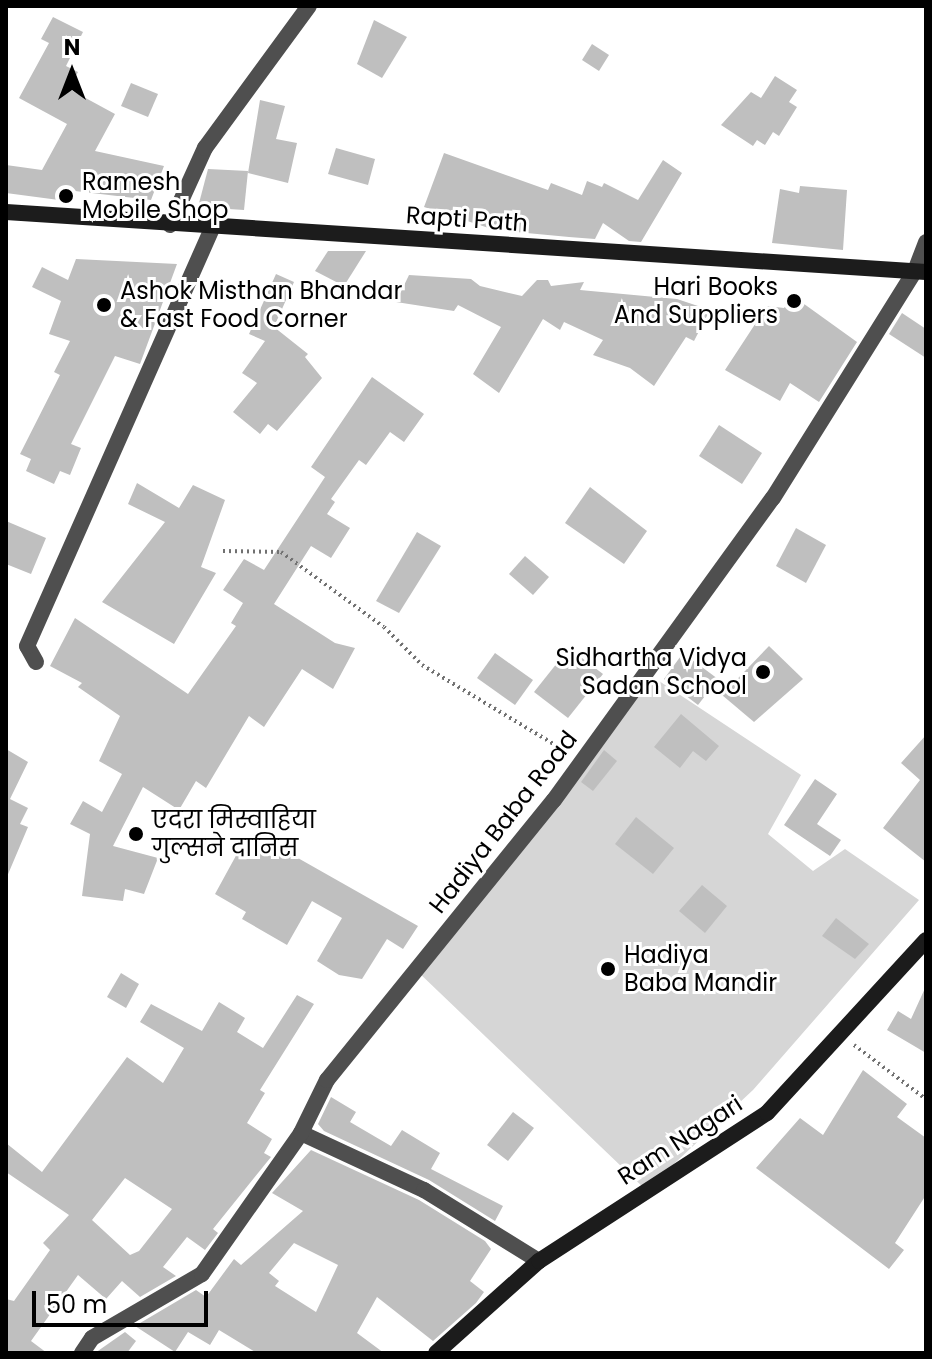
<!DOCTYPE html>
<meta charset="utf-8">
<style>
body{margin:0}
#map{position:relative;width:932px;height:1359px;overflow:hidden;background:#fff;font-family:Poppins,"Noto Sans Devanagari",sans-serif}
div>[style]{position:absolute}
.green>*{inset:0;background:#d6d6d6}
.building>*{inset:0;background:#bfbfbf}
.path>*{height:4px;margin-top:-2px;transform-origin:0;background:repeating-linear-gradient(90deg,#717171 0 2px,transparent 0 6px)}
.minor>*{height:16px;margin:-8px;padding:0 8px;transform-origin:8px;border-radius:8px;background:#4f4f4f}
.tertiary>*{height:16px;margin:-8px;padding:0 8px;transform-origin:8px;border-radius:8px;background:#4f4f4f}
.secondary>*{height:16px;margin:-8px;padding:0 8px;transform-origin:8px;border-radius:8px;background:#1c1c1c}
.dots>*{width:22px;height:22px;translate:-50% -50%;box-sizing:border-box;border:4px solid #fff;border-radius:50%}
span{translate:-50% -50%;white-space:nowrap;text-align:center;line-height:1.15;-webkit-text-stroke:6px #fff;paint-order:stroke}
.poi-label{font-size:24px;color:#000}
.left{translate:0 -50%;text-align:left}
.right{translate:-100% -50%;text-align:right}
.street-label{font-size:24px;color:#000}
.frame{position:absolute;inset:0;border:8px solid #000;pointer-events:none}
.north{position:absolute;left:32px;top:32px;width:80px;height:80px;-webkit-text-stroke:6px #fff;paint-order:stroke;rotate:0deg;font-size:22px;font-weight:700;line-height:32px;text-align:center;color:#000}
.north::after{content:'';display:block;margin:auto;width:28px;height:36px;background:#000;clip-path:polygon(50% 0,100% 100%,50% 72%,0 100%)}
.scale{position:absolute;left:32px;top:1291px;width:176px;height:36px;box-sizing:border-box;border:4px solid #000;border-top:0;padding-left:10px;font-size:24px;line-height:28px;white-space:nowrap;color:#000;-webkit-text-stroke:6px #fff;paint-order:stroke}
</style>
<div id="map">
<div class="green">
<i style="clip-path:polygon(647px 673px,801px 775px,768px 834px,813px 871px,845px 849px,919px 900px,753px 1090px,646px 1190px,416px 970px)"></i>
</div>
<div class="building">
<i style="clip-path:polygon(53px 17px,83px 32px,66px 66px,78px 72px,69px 89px,115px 114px,95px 151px,164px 166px,151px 200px,75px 191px,74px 202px,6px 193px,6px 165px,42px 170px,67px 124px,19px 98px,49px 43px,41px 39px)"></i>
<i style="clip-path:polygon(374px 20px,407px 37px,382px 78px,357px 64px)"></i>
<i style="clip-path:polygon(592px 44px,609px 55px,599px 71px,582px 60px)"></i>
<i style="clip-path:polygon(775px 76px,797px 90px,789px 102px,797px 107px,779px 136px,773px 132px,765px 145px,757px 140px,753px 146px,721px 125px,751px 92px,761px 98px)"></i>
<i style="clip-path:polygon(131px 83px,158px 94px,148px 117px,121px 106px)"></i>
<i style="clip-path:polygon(260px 100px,285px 106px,276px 139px,297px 143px,288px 183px,248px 173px)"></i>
<i style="clip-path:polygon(336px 148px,375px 159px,368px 185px,328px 174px)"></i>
<i style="clip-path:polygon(444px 153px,548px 190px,551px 183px,582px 195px,587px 181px,602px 187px,604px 183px,638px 200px,663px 160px,682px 173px,641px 242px,629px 241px,603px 223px,595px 239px,569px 237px,495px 230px,424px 207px)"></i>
<i style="clip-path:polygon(208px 169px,248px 171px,244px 210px,198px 207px)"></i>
<i style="clip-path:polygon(800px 186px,847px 190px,843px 250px,772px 243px,780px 189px,799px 193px)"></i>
<i style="clip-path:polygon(328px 251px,366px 251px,344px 286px,315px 271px)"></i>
<i style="clip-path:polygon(76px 259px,177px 264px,140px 364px,115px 356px,71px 444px,81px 448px,70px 475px,60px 471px,54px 484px,26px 471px,31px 459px,20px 454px,60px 375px,54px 372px,70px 341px,49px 334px,61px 301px,32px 287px,42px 267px,68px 280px)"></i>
<i style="clip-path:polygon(276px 274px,294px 282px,274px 327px,308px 354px,305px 357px,322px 378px,277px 431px,268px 424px,260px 434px,233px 412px,257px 383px,242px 373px,265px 341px,249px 334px)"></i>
<i style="clip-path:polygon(409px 275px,471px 279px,480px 286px,522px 296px,537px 280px,548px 280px,551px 286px,584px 282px,580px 290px,677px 299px,710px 310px,694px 341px,686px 337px,654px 386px,630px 368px,593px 355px,603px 340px,564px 322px,560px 330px,543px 319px,499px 393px,473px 374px,501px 327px,458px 305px,454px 311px,396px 302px)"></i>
<i style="clip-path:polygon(793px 296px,857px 342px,819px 402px,790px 383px,780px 401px,725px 370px,767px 306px,784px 308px)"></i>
<i style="clip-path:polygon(902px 313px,926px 329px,926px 358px,889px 334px)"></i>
<i style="clip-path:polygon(372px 377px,424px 414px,404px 442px,390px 432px,366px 465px,359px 460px,331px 499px,335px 502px,327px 514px,350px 528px,331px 558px,311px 546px,274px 604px,335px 643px,355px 648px,333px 689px,302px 669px,264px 727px,249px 716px,206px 788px,196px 781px,179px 810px,143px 787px,113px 846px,158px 858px,144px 894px,125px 889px,123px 901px,82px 896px,90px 834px,70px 824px,83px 801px,102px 812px,122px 774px,99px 761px,120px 716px,78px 687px,82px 683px,50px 666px,75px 618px,188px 694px,236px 626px,231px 623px,243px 603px,223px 590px,244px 559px,264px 570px,325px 477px,311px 467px)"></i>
<i style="clip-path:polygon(719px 425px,762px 453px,742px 484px,699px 456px)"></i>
<i style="clip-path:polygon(137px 483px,179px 508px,193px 485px,225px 500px,201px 567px,216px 573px,174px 644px,102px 602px,165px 522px,128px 504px)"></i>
<i style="clip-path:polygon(590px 487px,647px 531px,624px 564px,565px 523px)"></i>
<i style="clip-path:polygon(6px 521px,46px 538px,31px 574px,6px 564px)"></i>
<i style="clip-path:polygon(796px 528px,826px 545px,806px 583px,776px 566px)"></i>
<i style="clip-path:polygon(417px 532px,441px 546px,399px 613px,376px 601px)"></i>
<i style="clip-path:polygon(525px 556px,549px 577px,533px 595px,509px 574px)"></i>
<i style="clip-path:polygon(769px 646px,803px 679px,754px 722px,722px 695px)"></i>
<i style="clip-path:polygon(569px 648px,603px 674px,568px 718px,534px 692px)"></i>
<i style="clip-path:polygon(495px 653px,533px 680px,515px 705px,477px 678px)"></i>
<i style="clip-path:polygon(683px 653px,718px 679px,698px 705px,664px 679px)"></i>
<i style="clip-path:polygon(681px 714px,719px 746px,706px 761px,693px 751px,680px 768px,654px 747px)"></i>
<i style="clip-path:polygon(926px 735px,926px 862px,883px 828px,920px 780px,901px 763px)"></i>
<i style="clip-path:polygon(6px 749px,28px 762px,10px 799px,28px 808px,20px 824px,28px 827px,6px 879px)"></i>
<i style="clip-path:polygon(604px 750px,617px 761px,593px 791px,581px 782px)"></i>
<i style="clip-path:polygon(815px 779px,837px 794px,817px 824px,841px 840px,830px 856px,784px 825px)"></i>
<i style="clip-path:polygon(636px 817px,674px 848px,653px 874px,615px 844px)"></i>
<i style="clip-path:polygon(244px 841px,276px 859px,282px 849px,418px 926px,403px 949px,387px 939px,362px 979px,339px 975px,317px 961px,342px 918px,312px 901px,287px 945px,242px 919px,246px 912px,215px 894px)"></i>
<i style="clip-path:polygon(702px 885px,727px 906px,705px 933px,679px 911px)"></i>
<i style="clip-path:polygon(836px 918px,869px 944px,855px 959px,822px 936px)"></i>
<i style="clip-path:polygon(121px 973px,139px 984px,126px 1008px,107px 997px)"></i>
<i style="clip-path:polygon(926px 986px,926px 1053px,887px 1030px,898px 1011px,911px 1019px)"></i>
<i style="clip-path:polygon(evenodd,297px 995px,314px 1004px,260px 1090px,265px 1093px,247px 1123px,272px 1139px,264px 1153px,271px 1157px,213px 1229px,218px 1233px,205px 1250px,187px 1237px,163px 1267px,176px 1276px,140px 1297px,122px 1281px,106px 1299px,78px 1275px,31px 1341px,47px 1353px,6px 1353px,6px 1299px,14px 1301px,50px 1250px,43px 1243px,69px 1215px,6px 1172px,6px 1143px,42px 1172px,127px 1057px,163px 1083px,184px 1048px,140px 1022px,151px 1004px,202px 1031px,219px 1002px,245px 1018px,237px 1032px,263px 1048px,297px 995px,125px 1178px,172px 1209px,139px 1251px,130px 1255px,92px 1220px,125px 1178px)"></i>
<i style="clip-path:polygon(863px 1070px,907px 1104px,897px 1117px,926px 1138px,926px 1195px,895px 1243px,904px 1250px,889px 1269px,756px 1168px,800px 1118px,823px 1135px)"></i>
<i style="clip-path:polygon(331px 1097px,356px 1112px,350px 1122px,391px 1146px,402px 1130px,440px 1153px,431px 1169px,503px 1206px,495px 1221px,429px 1180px,324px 1131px,318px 1124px)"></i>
<i style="clip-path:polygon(513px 1112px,534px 1128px,508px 1161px,487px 1145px)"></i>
<i style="clip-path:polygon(evenodd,311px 1150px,419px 1200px,485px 1241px,491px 1249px,470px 1281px,484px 1292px,476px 1303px,433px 1341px,377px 1297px,357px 1333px,384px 1353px,257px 1353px,219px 1330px,210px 1345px,188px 1332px,175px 1352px,135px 1326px,196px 1290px,206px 1297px,234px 1259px,241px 1265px,303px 1211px,272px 1193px,311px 1150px,294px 1243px,338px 1265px,316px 1312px,275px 1286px,279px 1281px,269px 1273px,294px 1243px)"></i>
<i style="clip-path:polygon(125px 1332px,136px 1341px,127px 1353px,95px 1353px)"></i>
</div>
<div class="path">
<i style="left:223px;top:551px;width:58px;rotate:1deg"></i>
<i style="left:281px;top:552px;width:127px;rotate:36.1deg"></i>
<i style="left:384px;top:627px;width:54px;rotate:45deg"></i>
<i style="left:422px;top:665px;width:169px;rotate:31deg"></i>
<i style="left:854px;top:1045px;width:90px;rotate:36.9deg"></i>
</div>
<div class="minor">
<i style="left:170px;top:225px;width:85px;rotate:-65.6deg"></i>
<i style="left:205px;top:148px;width:176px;rotate:-53.8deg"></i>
<i style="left:301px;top:1133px;width:136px;rotate:24.9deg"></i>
<i style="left:424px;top:1190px;width:135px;rotate:31.7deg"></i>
<i style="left:82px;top:1353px;width:18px;rotate:-56deg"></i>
<i style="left:92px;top:1338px;width:127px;rotate:-30.2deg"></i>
<i style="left:202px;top:1274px;width:172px;rotate:-54.9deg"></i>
<i style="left:301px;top:1133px;width:59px;rotate:-63.9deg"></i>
<i style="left:327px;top:1080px;width:360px;rotate:-51deg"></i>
<i style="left:554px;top:800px;width:373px;rotate:-54.1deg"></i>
<i style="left:773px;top:498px;width:268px;rotate:-58deg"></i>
<i style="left:915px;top:271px;width:31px;rotate:-69deg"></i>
</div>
<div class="tertiary">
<i style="left:36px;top:662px;width:18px;rotate:-119deg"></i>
<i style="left:27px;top:646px;width:458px;rotate:-66.1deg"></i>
</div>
<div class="secondary">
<i style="left:6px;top:212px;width:922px;rotate:3.73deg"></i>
<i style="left:436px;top:1353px;width:138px;rotate:-41.8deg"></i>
<i style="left:539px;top:1261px;width:272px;rotate:-33deg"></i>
<i style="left:767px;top:1113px;width:235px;rotate:-47.4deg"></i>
</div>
<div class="dots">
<i style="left:66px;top:196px;background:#000"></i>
<i style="left:794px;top:301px;background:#000"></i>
<i style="left:104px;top:305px;background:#000"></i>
<i style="left:763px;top:672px;background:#000"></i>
<i style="left:136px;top:834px;background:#000"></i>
<i style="left:608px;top:969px;background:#000"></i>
</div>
<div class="poi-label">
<span class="left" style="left:82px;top:196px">Ramesh<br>Mobile Shop</span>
<span class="right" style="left:778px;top:301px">Hari Books<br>And Suppliers</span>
<span class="left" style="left:120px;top:305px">Ashok Misthan Bhandar<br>&amp; Fast Food Corner</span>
<span class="right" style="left:747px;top:672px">Sidhartha Vidya<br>Sadan School</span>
<span class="left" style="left:152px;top:834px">एदरा मिस्वाहिया<br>गुल्सने दानिस</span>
<span class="left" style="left:624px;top:969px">Hadiya<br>Baba Mandir</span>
</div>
<div class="street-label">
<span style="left:467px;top:219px;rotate:4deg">Rapti Path</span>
<span style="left:503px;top:822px;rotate:-52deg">Hadiya Baba Road</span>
<span style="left:680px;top:1140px;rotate:-33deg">Ram Nagari</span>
</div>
<div class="frame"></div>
<div class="north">N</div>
<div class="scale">50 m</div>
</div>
